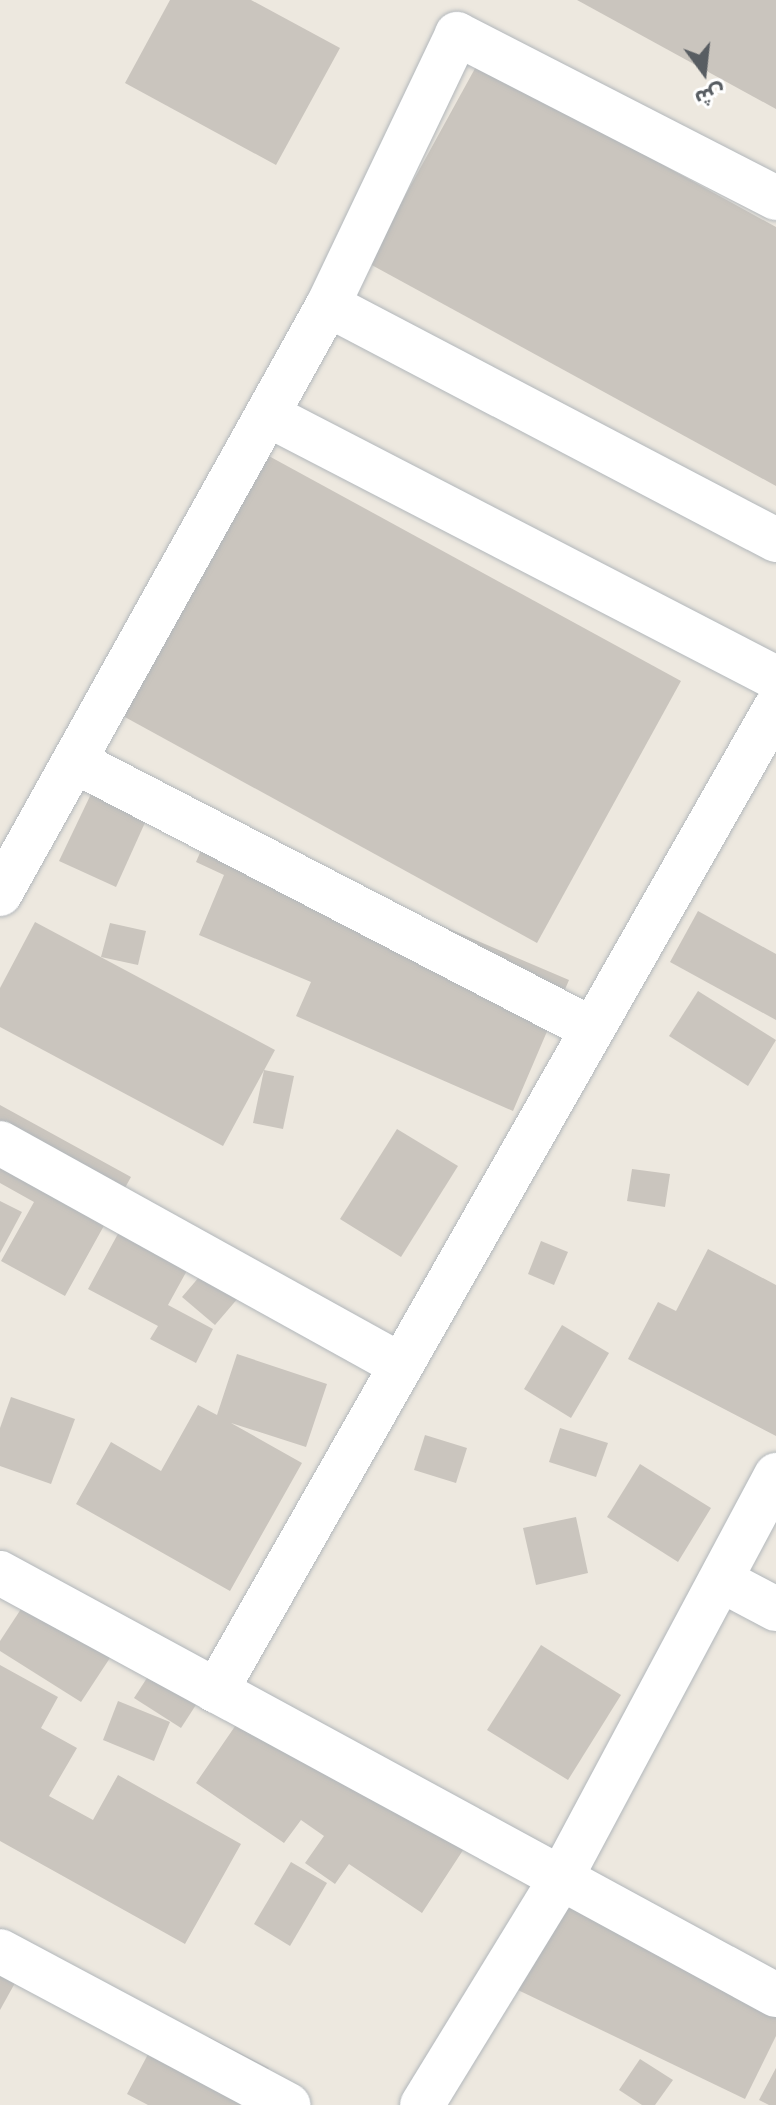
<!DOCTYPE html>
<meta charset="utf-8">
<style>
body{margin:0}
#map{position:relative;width:776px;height:2105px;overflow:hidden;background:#ede8df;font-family:Figtree,"Noto Sans Arabic",sans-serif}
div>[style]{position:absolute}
.building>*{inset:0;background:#cac5be}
.roads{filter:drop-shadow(0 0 2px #b2b7bb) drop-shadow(0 0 2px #b2b7bb)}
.minor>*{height:44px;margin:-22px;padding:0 22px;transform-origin:22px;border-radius:22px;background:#fff}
span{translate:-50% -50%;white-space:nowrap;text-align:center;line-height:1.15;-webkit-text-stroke:6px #fff;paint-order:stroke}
.north{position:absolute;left:664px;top:32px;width:80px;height:80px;-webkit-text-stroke:6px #fff;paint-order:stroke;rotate:165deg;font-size:22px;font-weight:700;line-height:32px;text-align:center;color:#585d62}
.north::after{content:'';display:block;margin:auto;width:28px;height:36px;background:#585d62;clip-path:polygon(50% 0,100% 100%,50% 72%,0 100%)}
</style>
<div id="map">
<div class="building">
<i style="clip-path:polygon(170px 0,251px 0,340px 48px,276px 165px,125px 83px)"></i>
<i style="clip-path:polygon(577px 0,776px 0,776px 109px)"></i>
<i style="clip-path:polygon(478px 63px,776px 227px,776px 486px,368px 263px)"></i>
<i style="clip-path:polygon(267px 455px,681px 681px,537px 943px,123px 716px)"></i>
<i style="clip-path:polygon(102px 771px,157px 796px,116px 887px,59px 861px)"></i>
<i style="clip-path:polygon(211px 827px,569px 980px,513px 1111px,296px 1016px,311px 982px,199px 935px,224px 875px,196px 862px)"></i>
<i style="clip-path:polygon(698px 911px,776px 954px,776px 1020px,670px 962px)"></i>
<i style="clip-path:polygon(35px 922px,275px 1050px,223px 1146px,0 1027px,0 988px)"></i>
<i style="clip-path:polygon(110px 923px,146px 931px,138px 965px,101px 957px)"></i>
<i style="clip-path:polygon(698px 991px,776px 1040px,748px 1086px,669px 1036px)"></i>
<i style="clip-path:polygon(264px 1070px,294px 1076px,283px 1129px,253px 1123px)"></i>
<i style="clip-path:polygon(0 1105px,131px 1177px,65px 1296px,1px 1261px,34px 1202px,0 1183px)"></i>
<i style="clip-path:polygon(397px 1129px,458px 1166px,401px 1257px,340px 1219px)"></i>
<i style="clip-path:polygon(632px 1169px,670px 1174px,665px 1207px,627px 1201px)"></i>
<i style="clip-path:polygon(0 1201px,22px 1212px,0 1253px)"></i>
<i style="clip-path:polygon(126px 1219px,195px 1256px,168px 1305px,213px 1329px,196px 1363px,150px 1339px,158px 1326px,88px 1289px)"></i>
<i style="clip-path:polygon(541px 1241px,568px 1252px,554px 1285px,528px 1274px)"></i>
<i style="clip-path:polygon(708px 1249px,776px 1285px,776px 1436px,628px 1359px,658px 1302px,676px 1311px)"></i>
<i style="clip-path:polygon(206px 1269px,239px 1297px,215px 1325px,182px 1297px)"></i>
<i style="clip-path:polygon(562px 1325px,609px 1353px,571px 1418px,524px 1389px)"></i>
<i style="clip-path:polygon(237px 1354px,327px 1384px,306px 1447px,231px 1423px,302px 1463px,230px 1591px,76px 1504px,111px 1442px,161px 1471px,198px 1405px,217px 1415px)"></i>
<i style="clip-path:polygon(11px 1397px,75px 1419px,51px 1484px,0 1466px,0 1428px)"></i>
<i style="clip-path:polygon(560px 1428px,608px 1443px,596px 1477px,549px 1462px)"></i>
<i style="clip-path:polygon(425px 1435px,467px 1448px,456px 1483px,414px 1470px)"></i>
<i style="clip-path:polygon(640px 1464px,711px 1508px,678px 1562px,607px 1517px)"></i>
<i style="clip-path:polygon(576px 1517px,588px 1573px,536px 1585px,523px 1528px)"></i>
<i style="clip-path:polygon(42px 1577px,127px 1632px,81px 1702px,0 1651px,0 1641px)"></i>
<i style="clip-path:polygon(169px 1644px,216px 1674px,181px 1728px,134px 1698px)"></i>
<i style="clip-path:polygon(541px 1645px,621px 1695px,568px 1780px,487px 1730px)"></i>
<i style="clip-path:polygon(0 1665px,58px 1697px,41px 1728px,77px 1748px,49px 1796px,93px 1820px,118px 1775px,241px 1844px,185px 1944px,0 1841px)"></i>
<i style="clip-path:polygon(260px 1690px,469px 1841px,422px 1913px,349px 1864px,335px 1884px,305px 1863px,324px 1836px,301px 1820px,284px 1843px,196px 1783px)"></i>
<i style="clip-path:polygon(118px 1701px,170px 1722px,154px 1761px,103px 1740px)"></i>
<i style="clip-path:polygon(291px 1862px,327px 1883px,290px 1946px,254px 1924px)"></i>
<i style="clip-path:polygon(544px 1872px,776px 1983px,776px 2036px,745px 2099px,493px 1978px)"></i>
<i style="clip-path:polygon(0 1928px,35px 1947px,0 2010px)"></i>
<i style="clip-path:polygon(209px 2037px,269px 2068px,250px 2105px,148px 2105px,127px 2094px,155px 2041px,196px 2062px)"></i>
<i style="clip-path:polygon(640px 2059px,673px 2080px,655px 2105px,642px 2105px,619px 2090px)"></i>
<i style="clip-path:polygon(776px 2068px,776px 2105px,769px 2105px,759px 2100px)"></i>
</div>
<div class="roads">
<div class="minor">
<i style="left:328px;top:305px;width:506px;rotate:27.68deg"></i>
<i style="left:268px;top:415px;width:572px;rotate:27.37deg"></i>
<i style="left:76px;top:762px;width:579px;rotate:27.36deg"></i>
<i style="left:0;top:894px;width:674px;rotate:-60.89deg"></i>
<i style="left:328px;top:305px;width:300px;rotate:-64.5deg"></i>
<i style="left:457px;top:34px;width:359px;rotate:27.2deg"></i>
<i style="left:0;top:1143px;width:457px;rotate:29deg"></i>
<i style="left:0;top:1573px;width:883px;rotate:28.54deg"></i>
<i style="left:721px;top:1580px;width:62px;rotate:27.8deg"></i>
<i style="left:216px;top:1691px;width:1132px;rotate:-60.36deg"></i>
<i style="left:0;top:1951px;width:327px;rotate:28.1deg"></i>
<i style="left:422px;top:2105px;width:266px;rotate:-58.5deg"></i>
<i style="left:561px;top:1878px;width:457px;rotate:-61.9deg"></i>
</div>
</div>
<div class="north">ش</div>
</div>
